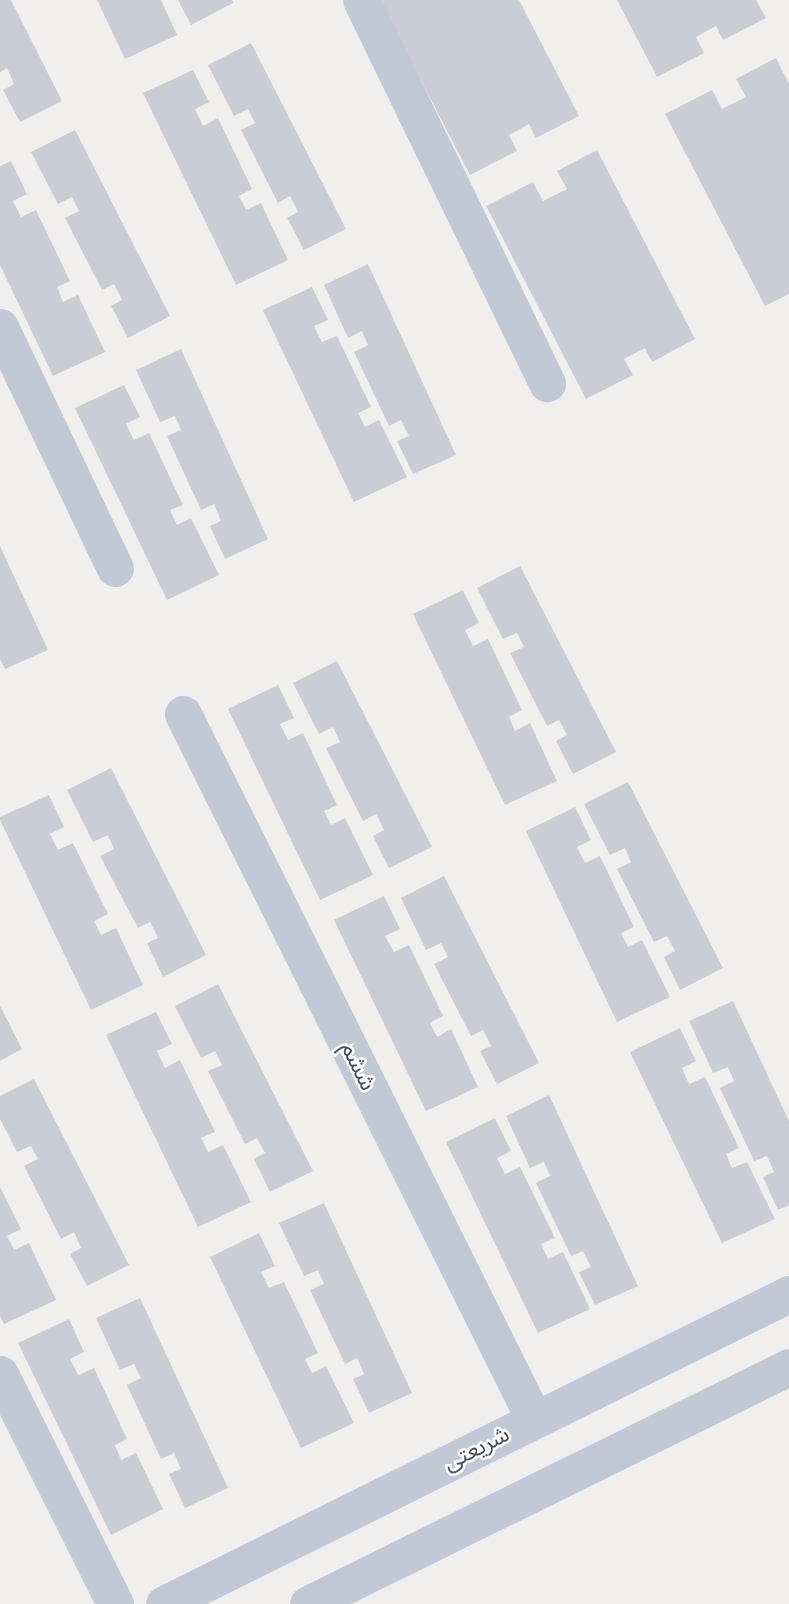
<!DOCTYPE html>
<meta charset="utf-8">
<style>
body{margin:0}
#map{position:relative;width:789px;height:1604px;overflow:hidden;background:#f1efee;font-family:Arial,"Noto Sans Arabic",sans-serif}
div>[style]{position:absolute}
.building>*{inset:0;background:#cacdd5}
.minor>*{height:37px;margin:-18.5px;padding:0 18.5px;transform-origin:18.5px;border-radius:18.5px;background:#c1c9d5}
span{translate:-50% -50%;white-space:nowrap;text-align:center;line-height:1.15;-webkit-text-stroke:5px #fff;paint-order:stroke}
.street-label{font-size:23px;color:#45505d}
</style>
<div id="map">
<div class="building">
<i style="clip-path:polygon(0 0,11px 0,62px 101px,20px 122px,3px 90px,14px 84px,7px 68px,0 72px)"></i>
<i style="clip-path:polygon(97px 0,161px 0,177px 35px,125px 59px)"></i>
<i style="clip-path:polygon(178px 0,232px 0,233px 3px,191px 25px)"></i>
<i style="clip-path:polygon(379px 0,519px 0,579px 116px,536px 138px,529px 124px,509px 135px,517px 151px,470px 175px)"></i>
<i style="clip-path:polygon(617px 0,756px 0,766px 18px,723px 40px,716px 26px,696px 37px,704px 53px,657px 77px)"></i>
<i style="clip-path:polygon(251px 43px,346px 229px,304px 250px,287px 218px,298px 212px,290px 196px,278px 203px,241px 130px,255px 123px,248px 109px,234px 116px,208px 65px)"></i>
<i style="clip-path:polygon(776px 58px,789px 84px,789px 294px,765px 306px,665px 114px,712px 90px,722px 109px,746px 97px,736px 79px)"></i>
<i style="clip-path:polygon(193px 70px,209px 102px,195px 109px,203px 126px,218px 118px,252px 189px,239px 196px,246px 210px,261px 203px,288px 260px,236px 285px,143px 93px)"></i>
<i style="clip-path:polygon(75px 130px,170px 316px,128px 338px,111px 306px,122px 300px,114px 284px,102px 290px,65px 218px,79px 211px,72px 197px,58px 204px,31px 152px)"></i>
<i style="clip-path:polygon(597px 150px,695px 339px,652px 362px,645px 348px,624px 359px,633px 375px,586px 399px,486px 206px,533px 182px,543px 201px,567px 189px,557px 171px)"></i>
<i style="clip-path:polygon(11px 161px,27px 194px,13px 201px,21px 217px,36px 210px,70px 281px,57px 287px,63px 302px,78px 295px,105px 352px,53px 376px,0 265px,0 166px)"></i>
<i style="clip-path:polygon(368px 264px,456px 455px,413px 474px,397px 441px,409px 436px,401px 420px,389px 426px,354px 352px,368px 345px,362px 331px,348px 338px,324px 285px)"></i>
<i style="clip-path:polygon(312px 287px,328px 320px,314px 326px,322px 342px,337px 336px,371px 407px,358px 413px,365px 427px,379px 420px,407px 477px,354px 502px,263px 310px)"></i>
<i style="clip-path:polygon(181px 349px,268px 539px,225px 559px,210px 526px,221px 521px,214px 504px,201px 510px,167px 436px,181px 430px,175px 416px,160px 422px,136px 370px)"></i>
<i style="clip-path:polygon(124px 385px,140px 417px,126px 424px,134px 440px,149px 433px,183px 505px,170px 510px,177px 525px,191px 518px,219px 575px,167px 600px,75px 408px)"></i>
<i style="clip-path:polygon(0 546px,48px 650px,5px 669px,0 659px)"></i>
<i style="clip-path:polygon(520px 566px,616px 752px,573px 774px,556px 741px,567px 735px,559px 720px,547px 726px,510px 653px,524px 647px,517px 633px,503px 639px,477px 588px)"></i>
<i style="clip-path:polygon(463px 590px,479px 623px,465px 630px,473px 646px,488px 639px,522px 710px,509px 717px,515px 731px,530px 723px,557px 781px,505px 805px,413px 614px)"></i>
<i style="clip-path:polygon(337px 661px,432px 847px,389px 868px,373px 836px,384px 830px,376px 814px,363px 821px,326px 748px,340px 742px,333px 727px,319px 734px,293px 683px)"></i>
<i style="clip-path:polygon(278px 685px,294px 718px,280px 724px,288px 740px,303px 733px,337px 805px,324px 811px,331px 825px,345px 818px,373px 875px,320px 900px,228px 709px)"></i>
<i style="clip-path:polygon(111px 768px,206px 955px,163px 977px,147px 943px,158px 938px,150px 922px,138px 928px,100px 856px,114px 849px,108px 835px,93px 842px,67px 790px)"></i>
<i style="clip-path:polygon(628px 782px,723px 968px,680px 990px,664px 957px,675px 951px,667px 936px,654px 942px,617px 869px,631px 862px,625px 848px,610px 855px,584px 804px)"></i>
<i style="clip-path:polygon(49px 795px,64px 827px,50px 834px,58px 850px,73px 843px,108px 914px,94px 921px,101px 935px,116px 928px,143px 985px,91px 1010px,0 820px,0 817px)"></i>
<i style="clip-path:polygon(575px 807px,591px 840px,577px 847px,585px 863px,600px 856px,634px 927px,621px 933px,628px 947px,642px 940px,670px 997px,617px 1022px,526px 831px)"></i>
<i style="clip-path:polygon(444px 876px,539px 1063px,497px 1084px,480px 1051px,491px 1046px,483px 1030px,471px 1036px,434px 964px,448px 957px,441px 943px,426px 950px,401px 898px)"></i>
<i style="clip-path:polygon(384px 896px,400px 929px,385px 936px,394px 952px,409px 945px,443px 1016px,430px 1023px,437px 1037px,451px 1029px,478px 1087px,426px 1111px,334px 920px)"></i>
<i style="clip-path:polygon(218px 984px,313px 1171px,270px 1192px,254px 1159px,265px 1153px,257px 1138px,245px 1144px,208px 1071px,222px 1065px,215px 1051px,201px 1058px,175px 1006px)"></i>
<i style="clip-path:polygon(733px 1001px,789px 1121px,789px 1205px,778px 1210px,763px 1177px,774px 1172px,767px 1156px,754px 1161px,720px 1088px,734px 1081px,728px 1067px,713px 1073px,689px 1021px)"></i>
<i style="clip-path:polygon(0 1006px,22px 1049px,0 1061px)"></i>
<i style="clip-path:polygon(156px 1012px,172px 1044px,157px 1051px,165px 1068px,180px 1060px,215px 1132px,201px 1138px,208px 1152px,223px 1145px,251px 1202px,198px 1227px,106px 1035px)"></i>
<i style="clip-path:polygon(680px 1028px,696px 1061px,682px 1068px,689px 1084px,705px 1077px,739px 1148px,726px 1154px,732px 1168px,747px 1162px,775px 1219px,722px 1243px,630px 1052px)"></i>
<i style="clip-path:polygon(34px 1079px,129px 1265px,87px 1286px,70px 1254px,81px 1248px,74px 1232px,61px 1239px,24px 1166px,38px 1159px,31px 1146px,17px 1152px,0 1119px,0 1096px)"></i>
<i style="clip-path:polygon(549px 1095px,638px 1286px,595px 1305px,579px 1272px,591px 1267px,583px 1251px,571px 1256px,536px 1183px,550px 1176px,544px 1162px,530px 1168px,506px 1116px)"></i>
<i style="clip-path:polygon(495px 1118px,511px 1151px,497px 1158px,505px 1174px,520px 1167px,555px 1238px,541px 1244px,548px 1259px,563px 1252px,590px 1309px,538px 1333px,446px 1142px)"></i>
<i style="clip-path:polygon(0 1187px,21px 1229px,7px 1236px,14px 1250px,29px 1243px,56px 1300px,4px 1324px,0 1316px)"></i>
<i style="clip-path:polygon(324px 1203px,412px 1393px,369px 1413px,353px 1379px,364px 1374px,357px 1358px,345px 1364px,310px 1290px,324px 1284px,318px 1270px,304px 1276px,279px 1223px)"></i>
<i style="clip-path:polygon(259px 1233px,275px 1266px,261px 1272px,269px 1288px,284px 1282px,318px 1353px,305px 1359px,312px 1373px,326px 1366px,354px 1423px,301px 1448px,210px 1257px)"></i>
<i style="clip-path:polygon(140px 1298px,228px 1488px,185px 1508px,169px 1474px,181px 1469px,174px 1453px,161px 1459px,127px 1385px,141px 1378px,134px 1364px,120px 1370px,96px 1318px)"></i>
<i style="clip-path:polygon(69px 1319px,84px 1352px,70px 1359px,78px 1375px,94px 1368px,127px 1439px,115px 1445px,121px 1460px,136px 1453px,163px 1509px,111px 1535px,18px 1343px)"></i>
</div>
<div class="minor">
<i style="left:361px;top:0;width:426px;rotate:64.1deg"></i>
<i style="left:0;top:327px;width:267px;rotate:64.5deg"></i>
<i style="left:183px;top:714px;width:788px;rotate:63.53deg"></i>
<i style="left:0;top:1374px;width:257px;rotate:63.4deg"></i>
<i style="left:164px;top:1604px;width:698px;rotate:-26.38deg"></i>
<i style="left:308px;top:1604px;width:536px;rotate:-26.23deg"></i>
</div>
<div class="street-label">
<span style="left:359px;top:1066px;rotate:64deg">ششم</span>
<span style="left:476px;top:1448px;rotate:-27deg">شریعتی</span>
</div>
</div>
